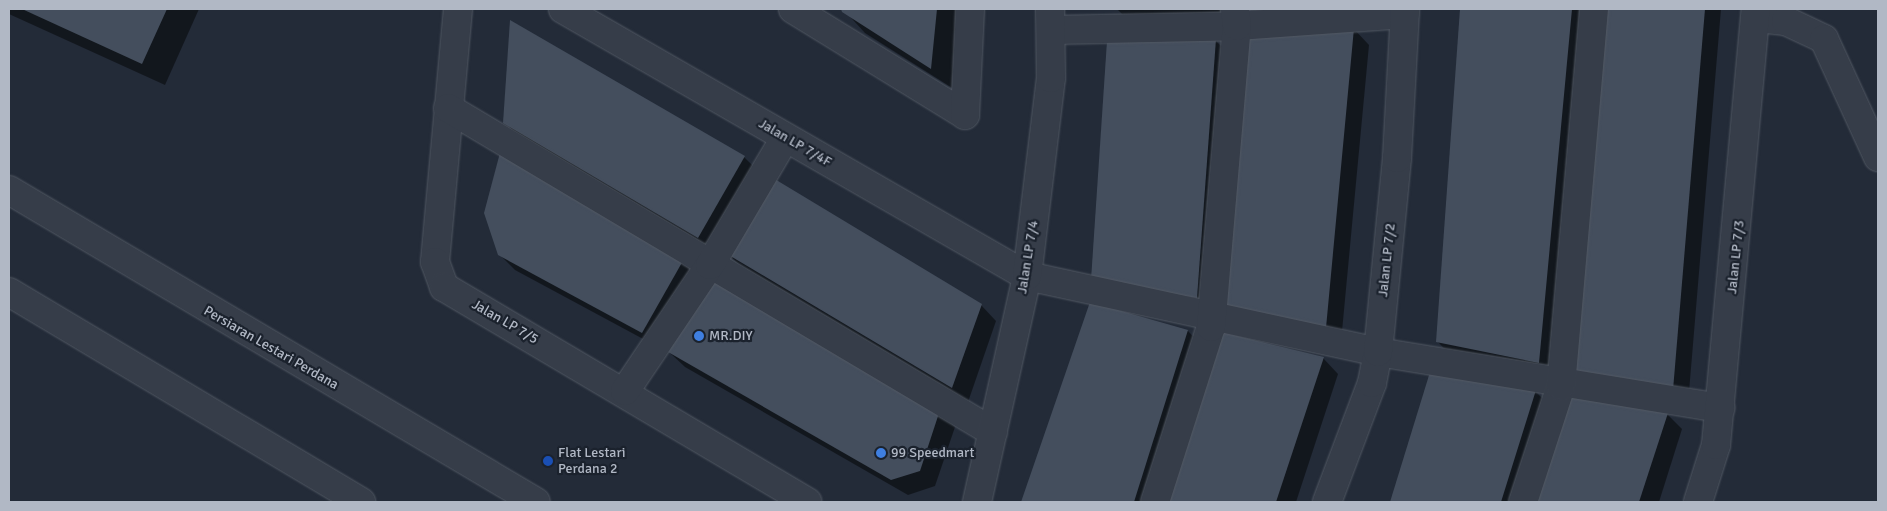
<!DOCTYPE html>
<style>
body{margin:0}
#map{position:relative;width:1887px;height:511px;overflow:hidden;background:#232b38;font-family:Signika,sans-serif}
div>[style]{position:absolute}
.shadow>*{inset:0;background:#0007}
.building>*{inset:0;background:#444e5d}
.roads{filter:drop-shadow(0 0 1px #515863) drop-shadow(0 0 1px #515863)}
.minor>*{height:28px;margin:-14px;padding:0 14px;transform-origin:14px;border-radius:14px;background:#363d49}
.dots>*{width:14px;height:14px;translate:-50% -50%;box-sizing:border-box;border:2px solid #1b222d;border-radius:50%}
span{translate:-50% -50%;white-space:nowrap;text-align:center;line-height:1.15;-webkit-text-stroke:4.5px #1b222d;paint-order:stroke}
.street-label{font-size:14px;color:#b1b8c5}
.poi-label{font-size:14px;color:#b1b8c5}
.left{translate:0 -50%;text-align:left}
.frame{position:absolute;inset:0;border:10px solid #b1b8c5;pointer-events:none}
</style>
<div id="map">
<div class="shadow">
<i style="clip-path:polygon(9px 9px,199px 9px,165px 85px,9px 14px)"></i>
<i style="clip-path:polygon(843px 9px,957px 9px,952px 88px,865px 33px)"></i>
<i style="clip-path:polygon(1117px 9px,1230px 9px,1232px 20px,1127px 19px)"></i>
<i style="clip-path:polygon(1255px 9px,1363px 9px,1266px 19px)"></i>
<i style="clip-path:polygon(1462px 9px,1587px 9px,1554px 377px,1453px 358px,1438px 342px)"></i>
<i style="clip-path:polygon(1600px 9px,1721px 9px,1688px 404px,1590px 387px)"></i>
<i style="clip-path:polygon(511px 22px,744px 157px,760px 173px,714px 253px,520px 138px,505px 122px)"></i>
<i style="clip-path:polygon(1354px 29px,1369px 45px,1341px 342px,1243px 321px)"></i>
<i style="clip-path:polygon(1215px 40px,1231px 56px,1212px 312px,1108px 295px)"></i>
<i style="clip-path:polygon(499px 254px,683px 260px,699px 276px,658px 347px,515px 270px)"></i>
<i style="clip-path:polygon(728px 254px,981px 305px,996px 321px,968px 402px,744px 269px)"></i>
<i style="clip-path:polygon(1091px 303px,1188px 331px,1203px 347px,1154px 502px,1022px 502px)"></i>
<i style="clip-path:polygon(1222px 334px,1323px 358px,1338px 374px,1296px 502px,1169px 502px)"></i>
<i style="clip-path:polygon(669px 352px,939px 411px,955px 427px,935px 486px,908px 495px,685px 367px)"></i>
<i style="clip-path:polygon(1431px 374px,1536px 392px,1551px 407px,1521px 502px,1391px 502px)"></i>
<i style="clip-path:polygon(1667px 414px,1682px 429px,1659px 502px,1532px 502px)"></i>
</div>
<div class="building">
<i style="clip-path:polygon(22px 9px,167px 9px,142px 64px)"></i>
<i style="clip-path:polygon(841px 9px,937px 9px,931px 69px,842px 12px)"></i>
<i style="clip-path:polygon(1460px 9px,1572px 9px,1539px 363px,1436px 342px)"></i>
<i style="clip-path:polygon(1599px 9px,1705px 9px,1673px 390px,1573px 372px)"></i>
<i style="clip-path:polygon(510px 20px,745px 156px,698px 238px,503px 123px)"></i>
<i style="clip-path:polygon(1354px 28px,1326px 328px,1227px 306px,1248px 38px)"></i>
<i style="clip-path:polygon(1216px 39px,1197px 298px,1091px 280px,1107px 41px)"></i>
<i style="clip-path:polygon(501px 149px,684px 259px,642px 333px,498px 255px,484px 213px)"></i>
<i style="clip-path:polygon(773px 178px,982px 304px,952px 388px,727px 254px)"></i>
<i style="clip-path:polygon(712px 273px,940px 410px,920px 471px,891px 480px,668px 352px)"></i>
<i style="clip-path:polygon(1090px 302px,1188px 330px,1134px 502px,1021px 502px)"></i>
<i style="clip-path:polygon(1221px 332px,1324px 357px,1276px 502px,1168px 502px)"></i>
<i style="clip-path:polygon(1430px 372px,1536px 390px,1501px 502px,1390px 502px)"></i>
<i style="clip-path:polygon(1566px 392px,1668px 413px,1639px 502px,1531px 502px)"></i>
</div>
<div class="roads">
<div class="minor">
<i style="left:458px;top:9px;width:254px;rotate:95.2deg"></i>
<i style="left:435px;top:262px;width:27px;rotate:70deg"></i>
<i style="left:444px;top:287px;width:422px;rotate:30.6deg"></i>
<i style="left:563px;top:9px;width:535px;rotate:29.92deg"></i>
<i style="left:1027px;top:276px;width:359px;rotate:12.2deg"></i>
<i style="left:1378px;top:352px;width:347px;rotate:9.3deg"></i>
<i style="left:793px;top:9px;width:202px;rotate:31.6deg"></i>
<i style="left:965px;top:115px;width:106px;rotate:-87.3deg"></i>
<i style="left:1757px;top:18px;width:29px;rotate:6deg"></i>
<i style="left:1786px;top:21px;width:42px;rotate:25.3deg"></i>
<i style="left:1824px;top:39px;width:130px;rotate:65.4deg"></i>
<i style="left:1053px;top:30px;width:184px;rotate:-1.2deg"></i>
<i style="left:1237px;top:26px;width:168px;rotate:-4.1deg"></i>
<i style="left:448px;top:108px;width:634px;rotate:30.73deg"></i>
<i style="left:9px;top:190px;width:612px;rotate:30.63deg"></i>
<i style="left:9px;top:292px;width:410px;rotate:30.8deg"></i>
<i style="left:625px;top:391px;width:152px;rotate:-56deg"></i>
<i style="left:710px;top:265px;width:147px;rotate:-59.4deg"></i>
<i style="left:977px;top:502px;width:231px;rotate:-77.5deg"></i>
<i style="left:1027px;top:276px;width:199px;rotate:-83.1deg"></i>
<i style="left:1051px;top:78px;width:69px;rotate:-90.8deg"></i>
<i style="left:1155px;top:502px;width:184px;rotate:-72.3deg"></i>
<i style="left:1211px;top:327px;width:302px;rotate:-85.1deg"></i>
<i style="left:1237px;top:26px;width:17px;rotate:-97deg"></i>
<i style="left:1327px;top:502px;width:127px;rotate:-69.3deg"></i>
<i style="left:1372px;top:383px;width:32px;rotate:-79deg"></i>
<i style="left:1378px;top:352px;width:195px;rotate:-84.4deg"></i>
<i style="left:1397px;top:158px;width:149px;rotate:-86.9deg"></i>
<i style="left:1523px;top:502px;width:122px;rotate:-71.9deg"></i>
<i style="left:1561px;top:386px;width:378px;rotate:-85deg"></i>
<i style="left:1698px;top:502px;width:60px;rotate:-72.5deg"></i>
<i style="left:1716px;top:445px;width:438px;rotate:-84.8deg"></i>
</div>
</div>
<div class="dots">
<i style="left:699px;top:336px;background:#3f7fe0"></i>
<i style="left:881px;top:453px;background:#3f7fe0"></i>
<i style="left:548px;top:461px;background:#1a4fb4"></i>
</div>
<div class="street-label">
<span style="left:795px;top:143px;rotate:30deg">Jalan LP 7/4F</span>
<span style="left:1028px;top:257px;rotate:-81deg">Jalan LP 7/4</span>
<span style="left:1736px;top:257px;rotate:-84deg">Jalan LP 7/3</span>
<span style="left:1387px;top:260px;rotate:-84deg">Jalan LP 7/2</span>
<span style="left:505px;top:322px;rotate:30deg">Jalan LP 7/5</span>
<span style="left:271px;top:348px;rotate:30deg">Persiaran Lestari Perdana</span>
</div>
<div class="poi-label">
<span class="left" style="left:709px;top:336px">MR.DIY</span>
<span class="left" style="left:558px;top:461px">Flat Lestari<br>Perdana 2</span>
<span class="left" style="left:891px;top:453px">99 Speedmart</span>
</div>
<div class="frame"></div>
</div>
